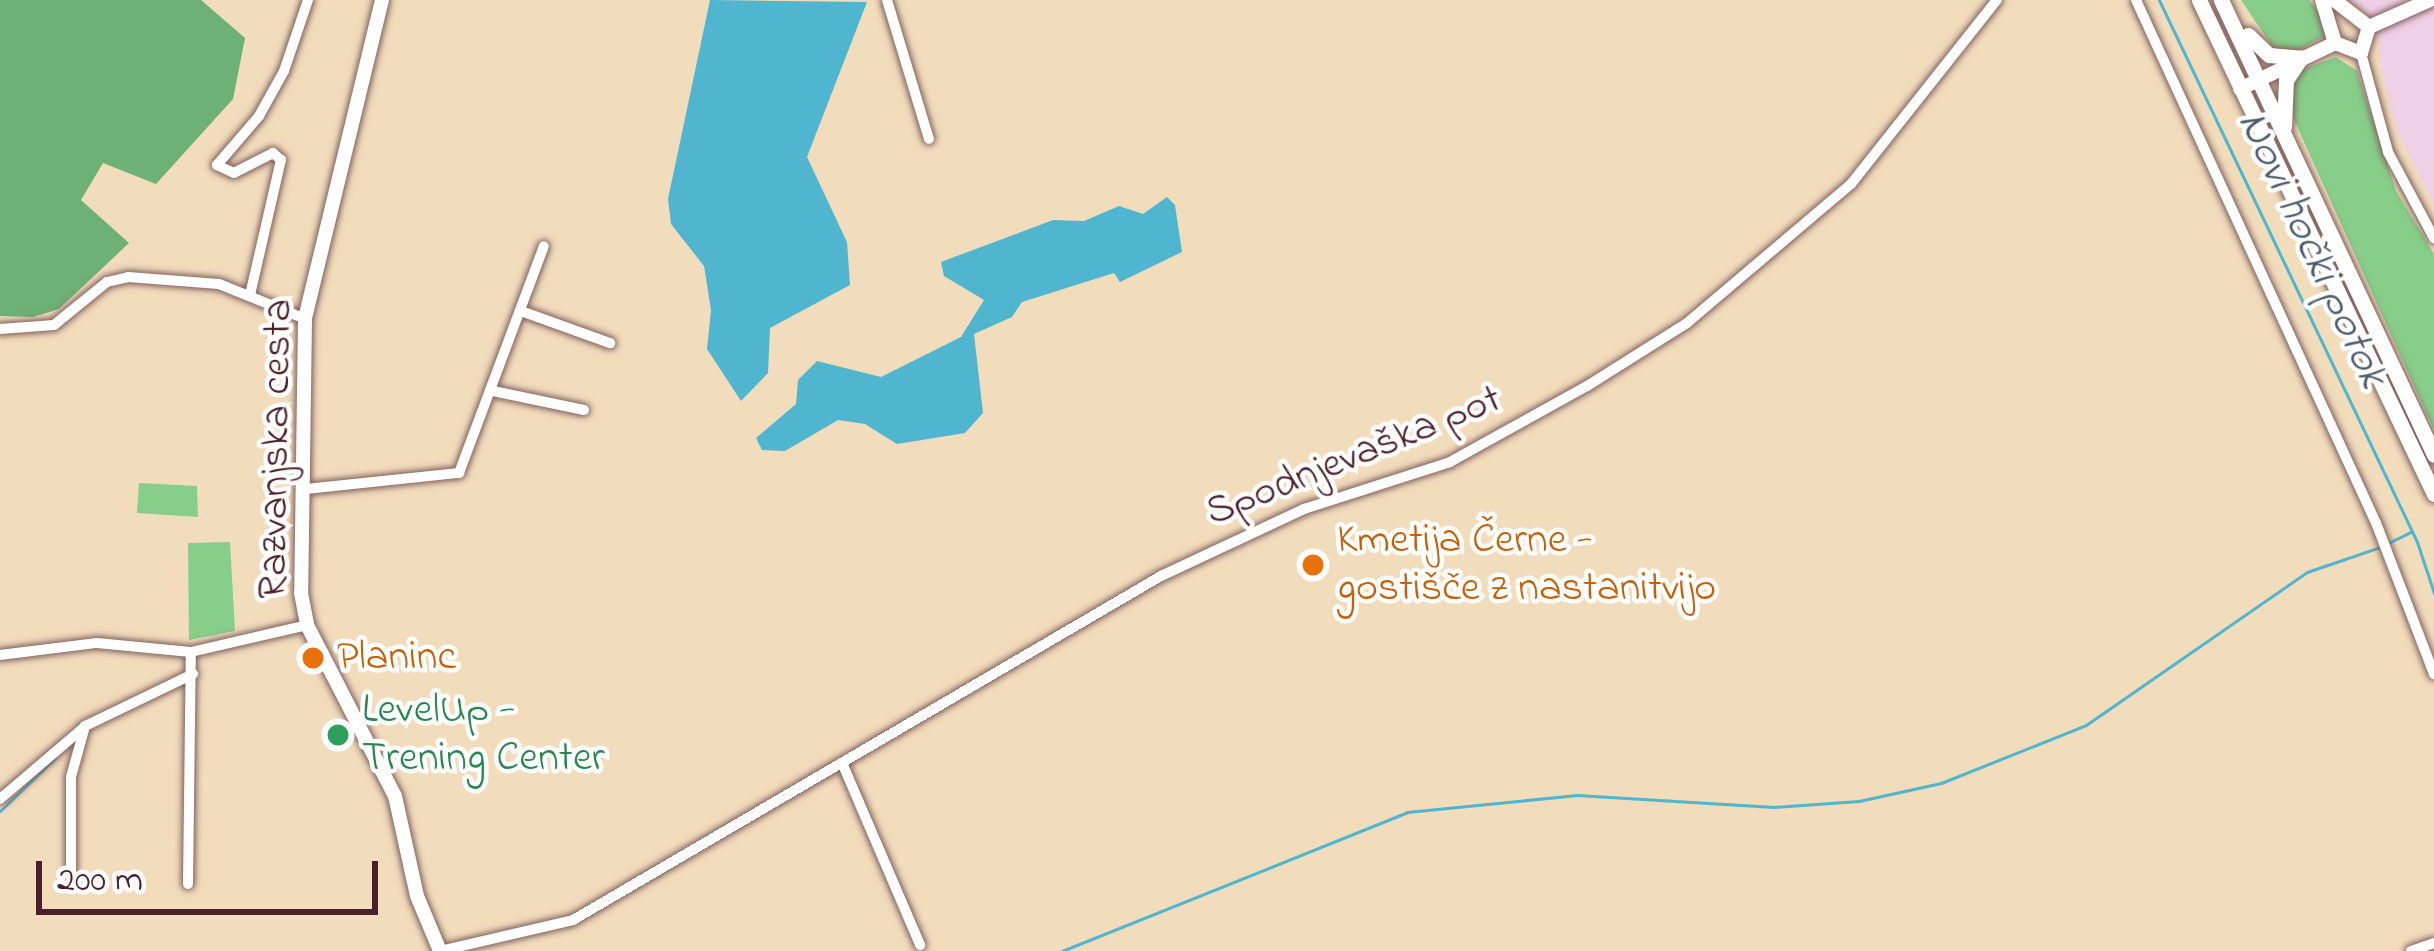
<!DOCTYPE html>
<meta charset="utf-8">
<style>
body{margin:0}
#map{position:relative;width:2434px;height:951px;overflow:hidden;background:#f1dcbc;font-family:"Indie Flower",sans-serif}
div>[style]{position:absolute}
.built>*{inset:0;background:#eed0e7}
.green>*{inset:0;background:#87ce8a}
.forest>*{inset:0;background:#6db176}
.water>*{inset:0;background:#50b5ce}
.stream>*{height:3px;margin:-1.5px;padding:0 1.5px;transform-origin:1.5px;border-radius:1.5px;background:#50b5ce}
.roads{filter:drop-shadow(0 0 3px #84615e) drop-shadow(0 0 3px #84615e)}
.minor>*{height:10px;margin:-5px;padding:0 5px;transform-origin:5px;border-radius:5px;background:#fff}
.tertiary>*{height:14px;margin:-7px;padding:0 7px;transform-origin:7px;border-radius:7px;background:#fff}
.secondary>*{height:15px;margin:-7.5px;padding:0 7.5px;transform-origin:7.5px;border-radius:7.5px;background:#fff}
.dots>*{width:33px;height:33px;translate:-50% -50%;box-sizing:border-box;border:6px solid #fff;border-radius:50%}
span{translate:-50% -50%;white-space:nowrap;text-align:center;line-height:1.15;-webkit-text-stroke:9px #fff;paint-order:stroke}
.street-label{font-size:42px;color:#4a1f2b}
.food-label{font-size:42px;color:#c56008}
.left{translate:0 -50%;text-align:left}
.leisure-label{font-size:42px;color:#27864d}
.water-label{font-size:45px;color:#4c5b6c;font-style:italic}
.scale{position:absolute;left:36px;top:861px;width:342px;height:54px;box-sizing:border-box;border:6px solid #4a1f2b;border-top:0;padding-left:15px;font-size:36px;line-height:42px;white-space:nowrap;color:#4a1f2b;-webkit-text-stroke:9px #fff;paint-order:stroke}
</style>
<div id="map">
<div class="built">
<i style="clip-path:polygon(2349px 0,2434px 0,2434px 205px,2397px 131px,2380px 64px,2378px 19px)"></i>
</div>
<div class="green">
<i style="clip-path:polygon(2241px 0,2309px 0,2328px 23px,2326px 35px,2296px 52px,2274px 49px)"></i>
<i style="clip-path:polygon(2336px 57px,2357px 71px,2396px 191px,2434px 254px,2434px 430px,2287px 104px,2300px 70px)"></i>
<i style="clip-path:polygon(139px 483px,197px 486px,198px 517px,137px 513px)"></i>
<i style="clip-path:polygon(230px 542px,235px 631px,189px 640px,188px 543px)"></i>
</div>
<div class="forest">
<i style="clip-path:polygon(0 0,201px 0,245px 38px,233px 99px,156px 184px,103px 163px,81px 200px,129px 243px,59px 309px,33px 317px,0 316px)"></i>
</div>
<div class="water">
<i style="clip-path:polygon(710px 0,867px 2px,807px 157px,847px 242px,850px 285px,770px 328px,768px 373px,741px 401px,707px 349px,711px 310px,704px 266px,671px 224px,668px 199px)"></i>
<i style="clip-path:polygon(1167px 197px,1175px 205px,1182px 252px,1120px 282px,1114px 273px,1022px 302px,1012px 317px,974px 334px,983px 413px,965px 433px,897px 444px,865px 424px,838px 420px,785px 451px,762px 450px,756px 438px,796px 404px,798px 380px,817px 361px,881px 377px,961px 337px,984px 300px,944px 276px,941px 262px,1053px 220px,1084px 221px,1119px 206px,1143px 214px)"></i>
</div>
<div class="stream">
<i style="left:2159px;top:0;width:600px;rotate:64.54deg"></i>
<i style="left:2417px;top:542px;width:54px;rotate:71.6deg"></i>
<i style="left:2388px;top:543px;width:25px;rotate:-26deg"></i>
<i style="left:0;top:811px;width:76px;rotate:-43.9deg"></i>
<i style="left:1062px;top:951px;width:372px;rotate:-21.9deg"></i>
<i style="left:1407px;top:812px;width:171px;rotate:-5.7deg"></i>
<i style="left:1577px;top:795px;width:197px;rotate:3.5deg"></i>
<i style="left:1774px;top:807px;width:85px;rotate:-4deg"></i>
<i style="left:1859px;top:801px;width:84px;rotate:-12.4deg"></i>
<i style="left:1941px;top:783px;width:156px;rotate:-21.8deg"></i>
<i style="left:2086px;top:725px;width:269px;rotate:-34.7deg"></i>
<i style="left:2307px;top:572px;width:77px;rotate:-18.9deg"></i>
</div>
<div class="roads">
<div class="minor">
<i style="left:887px;top:0;width:145px;rotate:73.2deg"></i>
<i style="left:2136px;top:0;width:575px;rotate:65.35deg"></i>
<i style="left:2376px;top:523px;width:162px;rotate:69deg"></i>
<i style="left:2361px;top:53px;width:103px;rotate:74.7deg"></i>
<i style="left:2388px;top:152px;width:98px;rotate:61.9deg"></i>
<i style="left:250px;top:295px;width:139px;rotate:-77.1deg"></i>
<i style="left:281px;top:160px;width:11px;rotate:-139deg"></i>
<i style="left:273px;top:153px;width:44px;rotate:152.9deg"></i>
<i style="left:234px;top:173px;width:19px;rotate:-155deg"></i>
<i style="left:217px;top:165px;width:65px;rotate:-49.4deg"></i>
<i style="left:259px;top:116px;width:51px;rotate:-60.9deg"></i>
<i style="left:284px;top:71px;width:75px;rotate:-71.3deg"></i>
<i style="left:521px;top:311px;width:95px;rotate:19.8deg"></i>
<i style="left:0;top:329px;width:54px;rotate:-4.2deg"></i>
<i style="left:54px;top:325px;width:68px;rotate:-39.1deg"></i>
<i style="left:107px;top:282px;width:22px;rotate:-13deg"></i>
<i style="left:128px;top:277px;width:91px;rotate:4.4deg"></i>
<i style="left:219px;top:284px;width:93px;rotate:22.1deg"></i>
<i style="left:493px;top:391px;width:93px;rotate:11.8deg"></i>
<i style="left:306px;top:489px;width:154px;rotate:-6deg"></i>
<i style="left:459px;top:473px;width:242px;rotate:-69.5deg"></i>
<i style="left:0;top:655px;width:98px;rotate:-7.1deg"></i>
<i style="left:97px;top:643px;width:94px;rotate:5.5deg"></i>
<i style="left:191px;top:652px;width:119px;rotate:-13.1deg"></i>
<i style="left:843px;top:765px;width:196px;rotate:66.8deg"></i>
<i style="left:0;top:799px;width:109px;rotate:-40.5deg"></i>
<i style="left:71px;top:883px;width:106px;rotate:-90deg"></i>
<i style="left:71px;top:777px;width:53px;rotate:-74.6deg"></i>
<i style="left:85px;top:726px;width:120px;rotate:-25.7deg"></i>
<i style="left:188px;top:884px;width:232px;rotate:-89.3deg"></i>
<i style="left:440px;top:951px;width:137px;rotate:-13.1deg"></i>
<i style="left:573px;top:920px;width:681px;rotate:-30.33deg"></i>
<i style="left:1161px;top:576px;width:158px;rotate:-25.1deg"></i>
<i style="left:1304px;top:509px;width:153px;rotate:-17.8deg"></i>
<i style="left:1450px;top:462px;width:157px;rotate:-29deg"></i>
<i style="left:1587px;top:386px;width:118px;rotate:-32.2deg"></i>
<i style="left:1687px;top:323px;width:215px;rotate:-40.3deg"></i>
<i style="left:1851px;top:184px;width:235px;rotate:-51.6deg"></i>
<i style="left:2411px;top:951px;width:24px;rotate:-19deg"></i>
</div>
<div class="tertiary">
<i style="left:382px;top:0;width:328px;rotate:103.6deg"></i>
<i style="left:305px;top:319px;width:274px;rotate:90.8deg"></i>
<i style="left:301px;top:593px;width:33px;rotate:79deg"></i>
<i style="left:307px;top:625px;width:192px;rotate:62.8deg"></i>
<i style="left:395px;top:796px;width:102px;rotate:77.6deg"></i>
<i style="left:417px;top:896px;width:60px;rotate:67.3deg"></i>
<i style="left:2322px;top:0;width:45px;rotate:73.2deg"></i>
<i style="left:2334px;top:0;width:44px;rotate:37.6deg"></i>
<i style="left:2369px;top:27px;width:67px;rotate:-23.9deg"></i>
<i style="left:2335px;top:43px;width:28px;rotate:21deg"></i>
<i style="left:2361px;top:53px;width:27px;rotate:-73deg"></i>
<i style="left:2240px;top:89px;width:106px;rotate:-25.8deg"></i>
</div>
<div class="secondary">
<i style="left:2199px;top:0;width:547px;rotate:64.56deg"></i>
<i style="left:2221px;top:0;width:502px;rotate:64.91deg"></i>
<i style="left:2248px;top:35px;width:29px;rotate:44deg"></i>
<i style="left:2269px;top:55px;width:32px;rotate:5deg"></i>
<i style="left:2284px;top:127px;width:47px;rotate:-87.6deg"></i>
<i style="left:2286px;top:80px;width:27px;rotate:-56deg"></i>
</div>
</div>
<div class="dots">
<i style="left:1313px;top:565px;background:#e8710a"></i>
<i style="left:313px;top:658px;background:#e8710a"></i>
<i style="left:338px;top:735px;background:#2e9e5b"></i>
</div>
<div class="street-label">
<span style="left:277px;top:449px;rotate:-89deg">Razvanjska cesta</span>
<span style="left:1354px;top:457px;rotate:-22deg">Spodnjevaška pot</span>
</div>
<div class="food-label">
<span class="left" style="left:1337px;top:565px">Kmetija Černe -<br>gostišče z nastanitvijo</span>
<span class="left" style="left:337px;top:658px">Planinc</span>
</div>
<div class="leisure-label">
<span class="left" style="left:362px;top:735px">LevelUp -<br>Trening Center</span>
</div>
<div class="water-label">
<span style="left:2311px;top:250px;rotate:65deg">Novi hočki potok</span>
</div>
<div class="scale">200 m</div>
</div>
